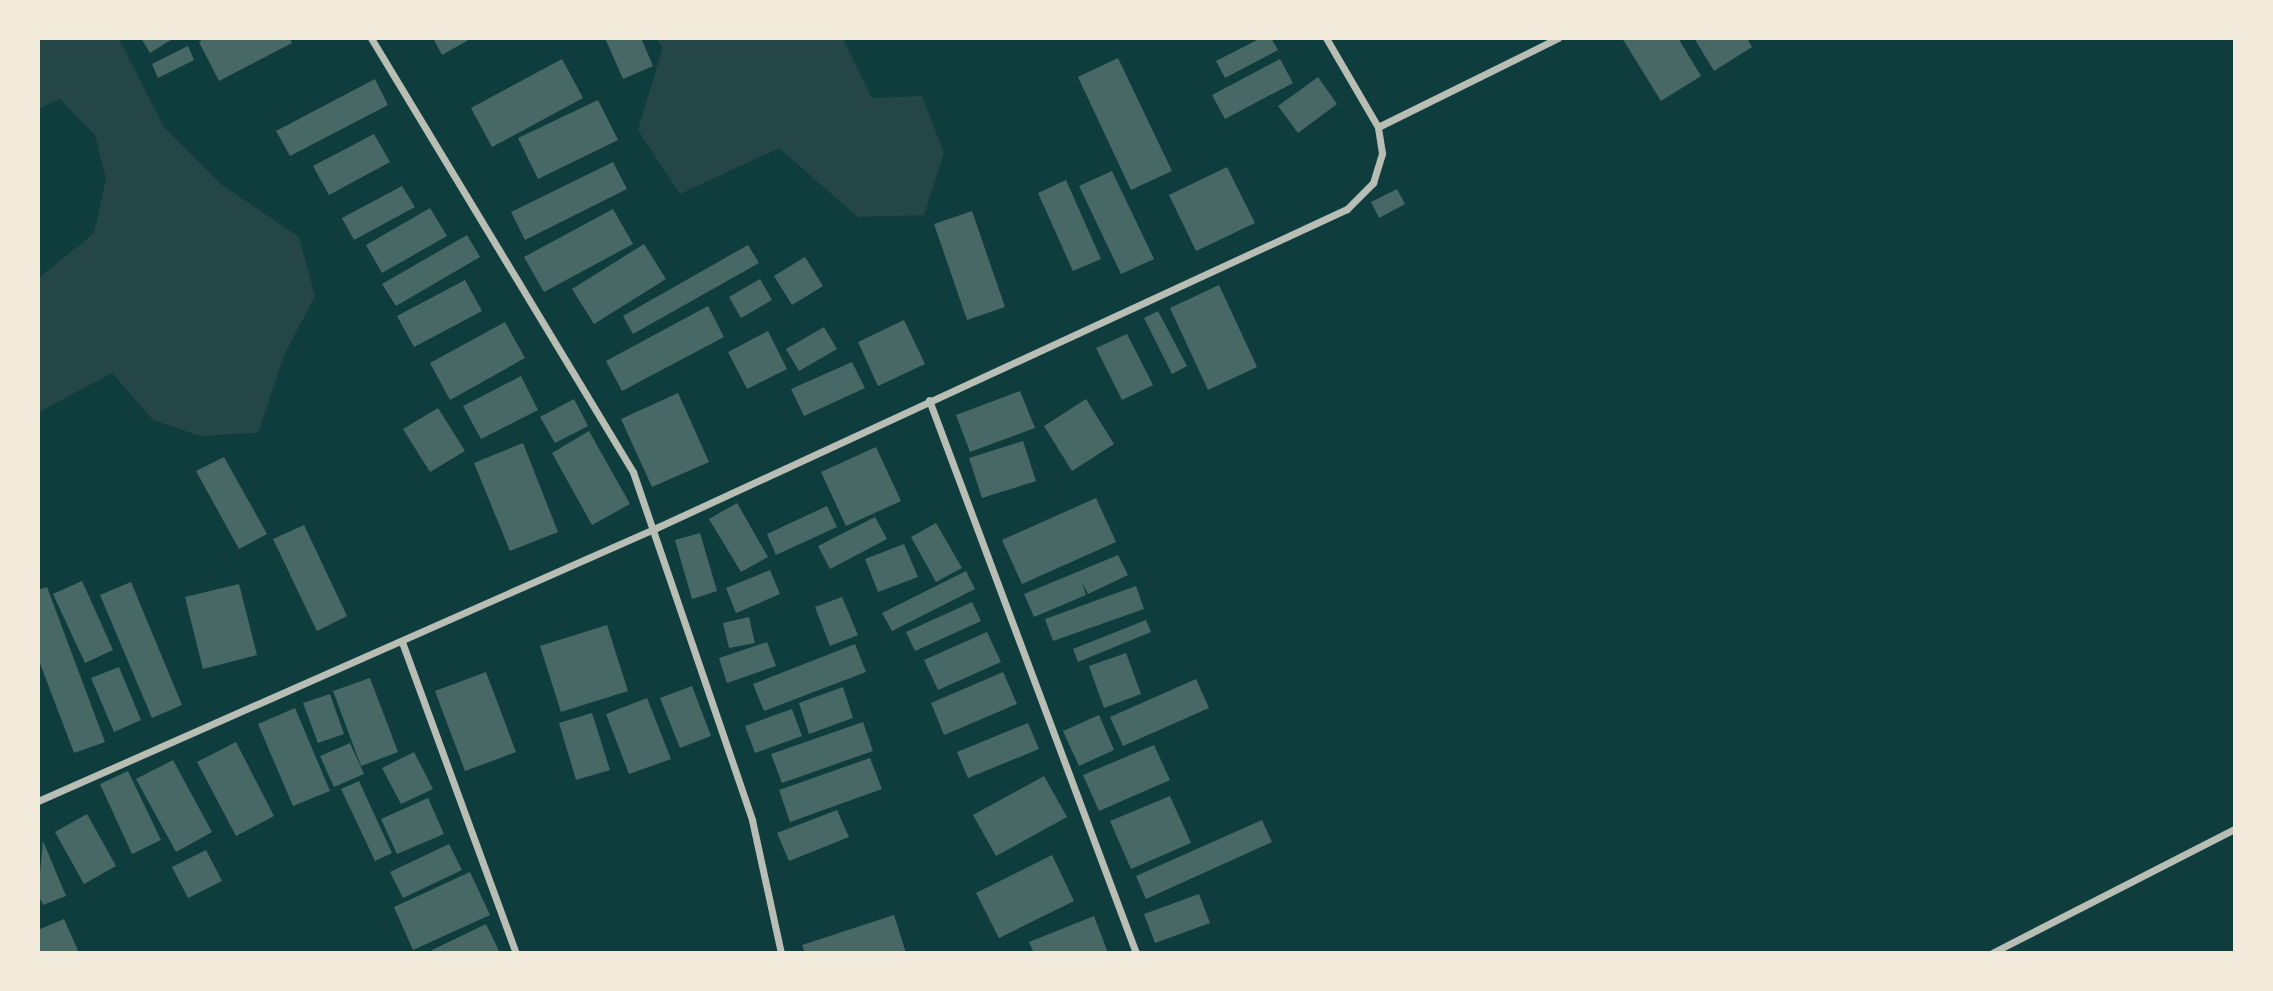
<!DOCTYPE html>
<style>
body{margin:0}
#map{position:relative;width:2273px;height:991px;overflow:hidden;background:#0f3d3e;font-family:"Work Sans",sans-serif}
div>[style]{position:absolute}
.green>*{inset:0;background:#244646}
.building>*{inset:0;background:#486865}
.minor>*{height:7px;margin:-3.5px;padding:0 3.5px;transform-origin:3.5px;border-radius:3.5px;background:#b8beb3}
span{translate:-50% -50%;white-space:nowrap;text-align:center;line-height:1.15;-webkit-text-stroke:7px #f1e9da;paint-order:stroke}
.frame{position:absolute;inset:0;border:40px solid #f1e9da;pointer-events:none}
</style>
<div id="map">
<div class="green">
<i style="clip-path:polygon(39px 38px,119px 39px,164px 127px,222px 185px,299px 237px,315px 296px,284px 355px,258px 433px,200px 436px,153px 420px,112px 373px,39px 412px,39px 278px,94px 233px,106px 179px,95px 135px,60px 99px,39px 109px)"></i>
<i style="clip-path:polygon(656px 39px,843px 39px,872px 98px,922px 96px,944px 153px,924px 215px,858px 217px,779px 148px,680px 194px,638px 130px,663px 47px)"></i>
</div>
<div class="building">
<i style="clip-path:polygon(141px 38px,174px 38px,150px 53px)"></i>
<i style="clip-path:polygon(205px 38px,290px 38px,292px 43px,219px 81px,199px 42px)"></i>
<i style="clip-path:polygon(433px 38px,472px 38px,442px 55px)"></i>
<i style="clip-path:polygon(605px 38px,641px 38px,653px 66px,623px 79px)"></i>
<i style="clip-path:polygon(1261px 38px,1271px 38px,1278px 50px,1225px 78px,1216px 61px)"></i>
<i style="clip-path:polygon(1622px 38px,1678px 38px,1701px 76px,1661px 101px)"></i>
<i style="clip-path:polygon(1694px 38px,1747px 38px,1752px 47px,1714px 71px)"></i>
<i style="clip-path:polygon(188px 46px,194px 60px,158px 78px,152px 64px)"></i>
<i style="clip-path:polygon(1118px 58px,1172px 171px,1131px 190px,1078px 77px)"></i>
<i style="clip-path:polygon(562px 59px,583px 98px,492px 147px,471px 108px)"></i>
<i style="clip-path:polygon(1280px 59px,1293px 83px,1225px 119px,1212px 95px)"></i>
<i style="clip-path:polygon(1318px 77px,1337px 104px,1298px 133px,1278px 106px)"></i>
<i style="clip-path:polygon(375px 79px,388px 105px,290px 156px,276px 131px)"></i>
<i style="clip-path:polygon(598px 100px,618px 140px,538px 179px,518px 138px)"></i>
<i style="clip-path:polygon(374px 134px,390px 162px,329px 195px,313px 166px)"></i>
<i style="clip-path:polygon(613px 162px,627px 189px,525px 240px,511px 212px)"></i>
<i style="clip-path:polygon(1227px 167px,1255px 223px,1196px 251px,1169px 195px)"></i>
<i style="clip-path:polygon(1112px 171px,1154px 259px,1121px 274px,1079px 186px)"></i>
<i style="clip-path:polygon(1066px 180px,1101px 259px,1073px 271px,1038px 193px)"></i>
<i style="clip-path:polygon(402px 186px,415px 207px,354px 240px,342px 218px)"></i>
<i style="clip-path:polygon(1397px 189px,1405px 204px,1379px 218px,1371px 202px)"></i>
<i style="clip-path:polygon(430px 208px,447px 236px,382px 273px,366px 245px)"></i>
<i style="clip-path:polygon(613px 209px,633px 244px,544px 292px,524px 257px)"></i>
<i style="clip-path:polygon(972px 211px,1005px 307px,967px 320px,934px 224px)"></i>
<i style="clip-path:polygon(467px 235px,480px 257px,396px 306px,382px 284px)"></i>
<i style="clip-path:polygon(644px 244px,666px 279px,594px 324px,572px 289px)"></i>
<i style="clip-path:polygon(748px 245px,759px 263px,633px 334px,623px 316px)"></i>
<i style="clip-path:polygon(805px 257px,823px 286px,792px 305px,774px 276px)"></i>
<i style="clip-path:polygon(760px 279px,772px 300px,741px 318px,729px 297px)"></i>
<i style="clip-path:polygon(465px 280px,482px 311px,414px 347px,397px 316px)"></i>
<i style="clip-path:polygon(1219px 285px,1257px 367px,1208px 390px,1170px 308px)"></i>
<i style="clip-path:polygon(708px 306px,724px 337px,622px 391px,606px 361px)"></i>
<i style="clip-path:polygon(1158px 311px,1187px 366px,1172px 374px,1144px 318px)"></i>
<i style="clip-path:polygon(904px 320px,925px 364px,878px 386px,858px 342px)"></i>
<i style="clip-path:polygon(505px 322px,525px 358px,450px 400px,430px 363px)"></i>
<i style="clip-path:polygon(824px 327px,837px 349px,799px 371px,786px 349px)"></i>
<i style="clip-path:polygon(768px 331px,787px 369px,747px 389px,728px 352px)"></i>
<i style="clip-path:polygon(1127px 334px,1153px 385px,1122px 400px,1096px 348px)"></i>
<i style="clip-path:polygon(852px 362px,865px 388px,804px 416px,791px 389px)"></i>
<i style="clip-path:polygon(521px 376px,538px 410px,481px 439px,463px 406px)"></i>
<i style="clip-path:polygon(1020px 391px,1035px 428px,970px 452px,956px 415px)"></i>
<i style="clip-path:polygon(678px 393px,709px 462px,652px 487px,621px 419px)"></i>
<i style="clip-path:polygon(574px 399px,588px 426px,555px 443px,540px 417px)"></i>
<i style="clip-path:polygon(1086px 399px,1114px 444px,1072px 471px,1044px 426px)"></i>
<i style="clip-path:polygon(438px 408px,465px 451px,430px 472px,403px 429px)"></i>
<i style="clip-path:polygon(589px 431px,630px 504px,592px 525px,552px 453px)"></i>
<i style="clip-path:polygon(1023px 441px,1036px 481px,982px 498px,969px 458px)"></i>
<i style="clip-path:polygon(523px 443px,558px 532px,510px 551px,474px 463px)"></i>
<i style="clip-path:polygon(876px 447px,901px 501px,846px 526px,821px 472px)"></i>
<i style="clip-path:polygon(224px 457px,267px 534px,239px 549px,196px 471px)"></i>
<i style="clip-path:polygon(1096px 498px,1116px 542px,1022px 584px,1002px 540px)"></i>
<i style="clip-path:polygon(737px 503px,768px 557px,741px 572px,709px 519px)"></i>
<i style="clip-path:polygon(827px 506px,837px 527px,776px 555px,767px 534px)"></i>
<i style="clip-path:polygon(875px 517px,887px 539px,830px 569px,818px 546px)"></i>
<i style="clip-path:polygon(936px 523px,962px 568px,936px 582px,911px 537px)"></i>
<i style="clip-path:polygon(304px 525px,347px 616px,317px 631px,273px 539px)"></i>
<i style="clip-path:polygon(700px 533px,717px 591px,692px 599px,675px 540px)"></i>
<i style="clip-path:polygon(904px 544px,918px 577px,878px 592px,865px 559px)"></i>
<i style="clip-path:polygon(1118px 555px,1128px 575px,1088px 594px,1082px 583px,1086px 595px,1034px 617px,1024px 594px)"></i>
<i style="clip-path:polygon(770px 570px,780px 594px,736px 613px,726px 588px)"></i>
<i style="clip-path:polygon(966px 571px,975px 589px,892px 631px,882px 613px)"></i>
<i style="clip-path:polygon(82px 581px,113px 650px,85px 663px,53px 594px)"></i>
<i style="clip-path:polygon(131px 582px,182px 705px,152px 718px,100px 595px)"></i>
<i style="clip-path:polygon(239px 584px,257px 655px,203px 669px,185px 597px)"></i>
<i style="clip-path:polygon(1136px 586px,1144px 609px,1053px 641px,1045px 619px)"></i>
<i style="clip-path:polygon(47px 587px,105px 742px,74px 753px,38px 658px,38px 590px)"></i>
<i style="clip-path:polygon(842px 597px,858px 635px,830px 646px,815px 607px)"></i>
<i style="clip-path:polygon(972px 602px,981px 621px,915px 651px,906px 632px)"></i>
<i style="clip-path:polygon(749px 617px,755px 643px,729px 648px,723px 623px)"></i>
<i style="clip-path:polygon(1146px 620px,1151px 632px,1078px 662px,1073px 649px)"></i>
<i style="clip-path:polygon(607px 625px,628px 691px,561px 712px,540px 646px)"></i>
<i style="clip-path:polygon(987px 632px,1001px 662px,938px 690px,924px 660px)"></i>
<i style="clip-path:polygon(767px 642px,776px 666px,727px 683px,719px 658px)"></i>
<i style="clip-path:polygon(855px 644px,866px 672px,764px 711px,753px 684px)"></i>
<i style="clip-path:polygon(1126px 653px,1141px 694px,1104px 708px,1089px 666px)"></i>
<i style="clip-path:polygon(119px 667px,141px 720px,114px 732px,91px 678px)"></i>
<i style="clip-path:polygon(486px 672px,516px 752px,465px 771px,435px 691px)"></i>
<i style="clip-path:polygon(1003px 672px,1017px 704px,944px 735px,931px 703px)"></i>
<i style="clip-path:polygon(370px 678px,398px 752px,361px 766px,333px 691px)"></i>
<i style="clip-path:polygon(1196px 679px,1209px 708px,1123px 746px,1110px 717px)"></i>
<i style="clip-path:polygon(692px 686px,711px 736px,680px 748px,660px 698px)"></i>
<i style="clip-path:polygon(843px 687px,853px 718px,809px 734px,799px 703px)"></i>
<i style="clip-path:polygon(330px 694px,344px 734px,318px 743px,303px 703px)"></i>
<i style="clip-path:polygon(647px 698px,671px 759px,629px 774px,606px 714px)"></i>
<i style="clip-path:polygon(295px 708px,330px 791px,293px 806px,258px 724px)"></i>
<i style="clip-path:polygon(792px 709px,802px 736px,755px 753px,745px 726px)"></i>
<i style="clip-path:polygon(592px 713px,610px 770px,576px 780px,559px 723px)"></i>
<i style="clip-path:polygon(1099px 715px,1114px 750px,1079px 766px,1063px 731px)"></i>
<i style="clip-path:polygon(863px 722px,873px 751px,782px 783px,771px 754px)"></i>
<i style="clip-path:polygon(1028px 723px,1039px 749px,968px 778px,957px 752px)"></i>
<i style="clip-path:polygon(236px 742px,274px 816px,236px 836px,197px 762px)"></i>
<i style="clip-path:polygon(350px 743px,364px 774px,334px 787px,320px 756px)"></i>
<i style="clip-path:polygon(1154px 745px,1170px 780px,1099px 811px,1083px 775px)"></i>
<i style="clip-path:polygon(414px 752px,433px 789px,401px 804px,382px 768px)"></i>
<i style="clip-path:polygon(870px 758px,882px 789px,790px 822px,779px 790px)"></i>
<i style="clip-path:polygon(173px 760px,212px 832px,176px 852px,136px 779px)"></i>
<i style="clip-path:polygon(128px 771px,161px 840px,132px 854px,100px 784px)"></i>
<i style="clip-path:polygon(1044px 776px,1067px 817px,996px 856px,973px 815px)"></i>
<i style="clip-path:polygon(359px 781px,392px 853px,375px 861px,341px 789px)"></i>
<i style="clip-path:polygon(1170px 796px,1191px 843px,1131px 869px,1110px 821px)"></i>
<i style="clip-path:polygon(428px 798px,444px 834px,397px 854px,381px 819px)"></i>
<i style="clip-path:polygon(837px 810px,849px 837px,789px 861px,777px 833px)"></i>
<i style="clip-path:polygon(87px 814px,116px 866px,84px 884px,55px 832px)"></i>
<i style="clip-path:polygon(1262px 820px,1272px 842px,1146px 899px,1136px 876px)"></i>
<i style="clip-path:polygon(43px 841px,66px 896px,43px 905px,38px 894px)"></i>
<i style="clip-path:polygon(449px 844px,462px 870px,403px 898px,390px 872px)"></i>
<i style="clip-path:polygon(206px 850px,222px 881px,188px 898px,172px 867px)"></i>
<i style="clip-path:polygon(1052px 855px,1074px 901px,999px 938px,976px 893px)"></i>
<i style="clip-path:polygon(470px 872px,490px 915px,413px 950px,394px 907px)"></i>
<i style="clip-path:polygon(1199px 894px,1210px 923px,1155px 943px,1144px 914px)"></i>
<i style="clip-path:polygon(894px 915px,906px 953px,805px 953px,802px 945px)"></i>
<i style="clip-path:polygon(1094px 916px,1108px 953px,1034px 953px,1029px 942px)"></i>
<i style="clip-path:polygon(64px 919px,79px 953px,38px 953px,38px 930px)"></i>
<i style="clip-path:polygon(486px 924px,500px 953px,433px 953px,432px 950px)"></i>
</div>
<div class="minor">
<i style="left:371px;top:38px;width:507px;rotate:58.88deg"></i>
<i style="left:633px;top:472px;width:368px;rotate:71.1deg"></i>
<i style="left:752px;top:820px;width:136px;rotate:77.7deg"></i>
<i style="left:1378px;top:127px;width:201px;rotate:-26.3deg"></i>
<i style="left:929px;top:400px;width:590px;rotate:69.48deg"></i>
<i style="left:402px;top:642px;width:331px;rotate:69.9deg"></i>
<i style="left:38px;top:801px;width:676px;rotate:-23.83deg"></i>
<i style="left:656px;top:528px;width:761px;rotate:-24.78deg"></i>
<i style="left:1347px;top:209px;width:37px;rotate:-45deg"></i>
<i style="left:1373px;top:183px;width:31px;rotate:-73deg"></i>
<i style="left:1382px;top:153px;width:26px;rotate:-99deg"></i>
<i style="left:1378px;top:127px;width:103px;rotate:-120.3deg"></i>
<i style="left:1992px;top:953px;width:272px;rotate:-27.1deg"></i>
</div>
<div class="frame"></div>
</div>
